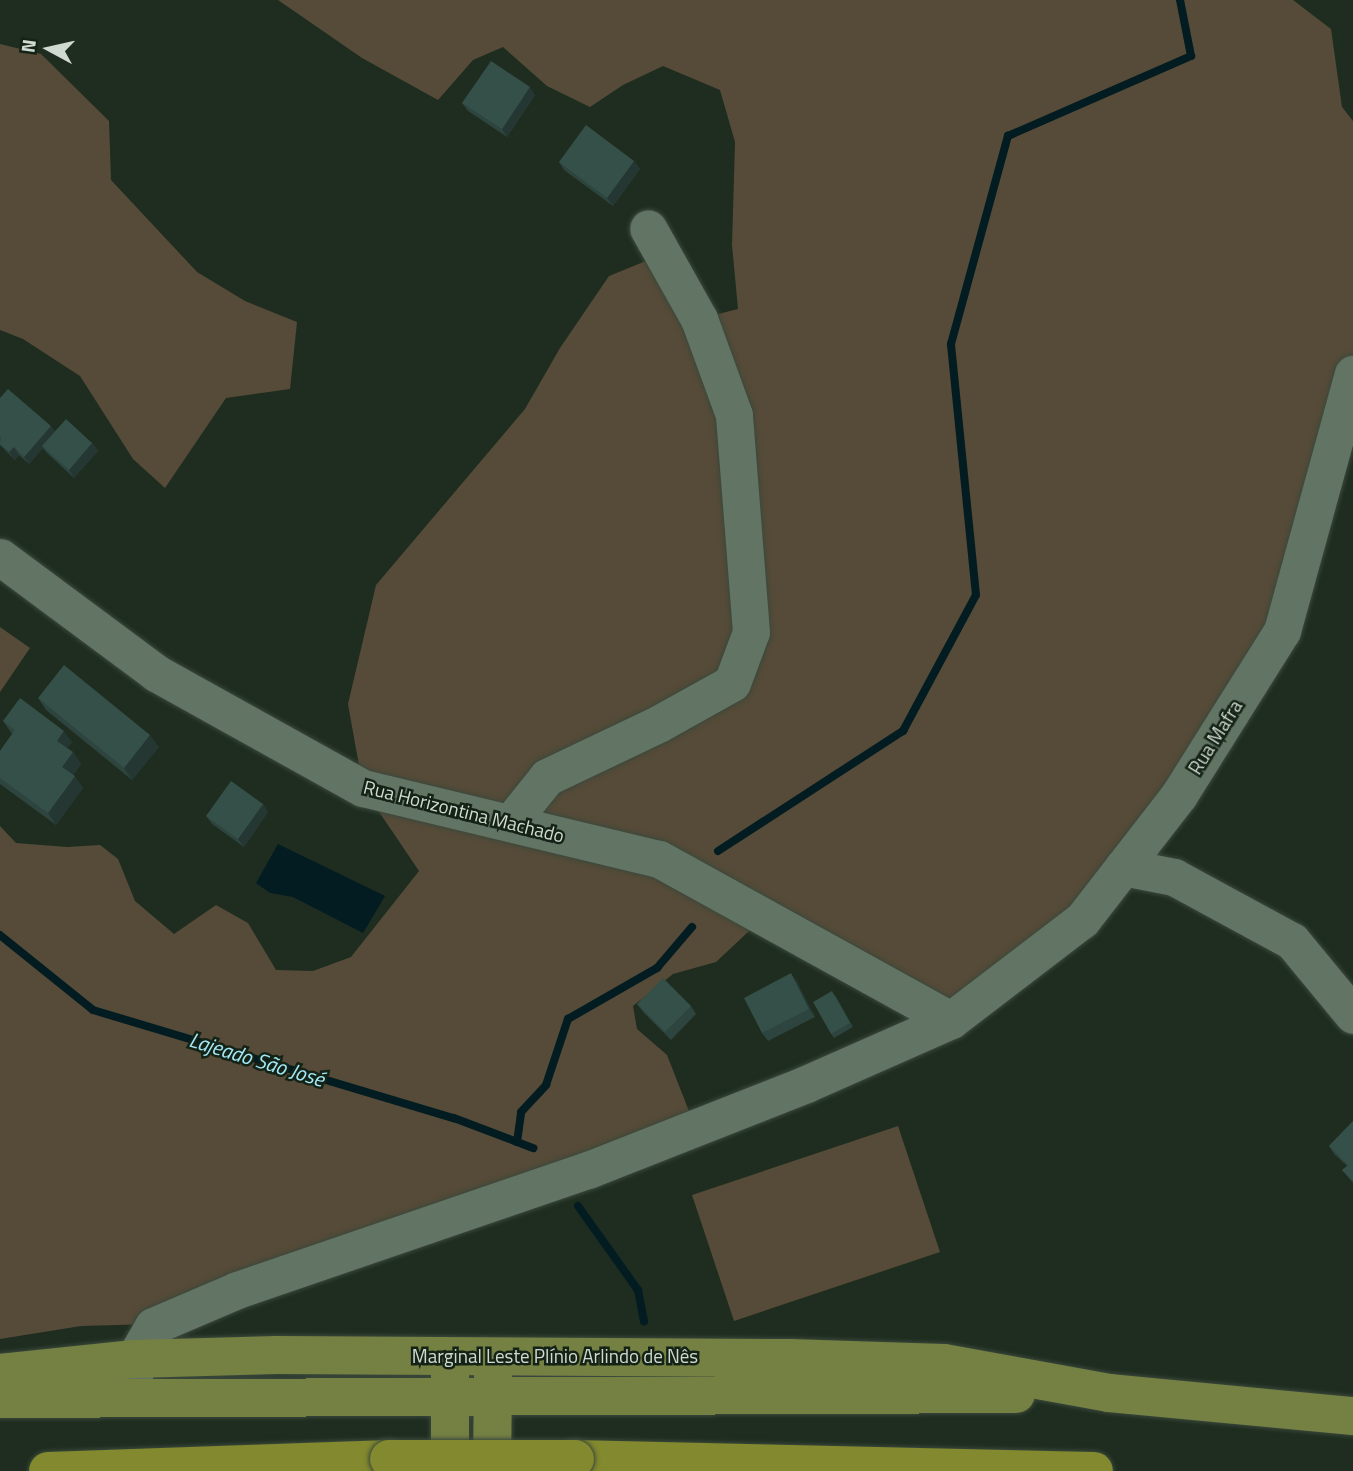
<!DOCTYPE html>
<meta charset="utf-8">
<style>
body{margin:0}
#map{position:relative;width:1353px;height:1471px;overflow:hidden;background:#1e2d1f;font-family:"Titillium Web",sans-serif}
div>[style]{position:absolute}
.green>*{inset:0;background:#564b38}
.water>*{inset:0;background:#021c21}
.stream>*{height:8px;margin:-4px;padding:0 4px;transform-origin:4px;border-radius:4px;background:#021c21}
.roads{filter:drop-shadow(0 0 2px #3b483c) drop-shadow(0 0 2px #3b483c)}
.minor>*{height:37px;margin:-18.5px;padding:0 18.5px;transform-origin:18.5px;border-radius:18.5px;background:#627463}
.major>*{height:38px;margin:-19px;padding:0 19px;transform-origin:19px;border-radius:19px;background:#758143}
.highway>*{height:38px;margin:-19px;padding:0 19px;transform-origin:19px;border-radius:19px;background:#82892e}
.bridges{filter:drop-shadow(0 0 2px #3b483c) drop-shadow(0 0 2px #3b483c)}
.highway-bridge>*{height:38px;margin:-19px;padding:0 19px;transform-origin:19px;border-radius:19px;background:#82892e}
.wall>*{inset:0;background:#2e443f}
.shaded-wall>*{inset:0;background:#253733}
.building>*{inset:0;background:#354f49}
span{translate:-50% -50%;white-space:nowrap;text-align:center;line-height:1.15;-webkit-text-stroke:5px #142316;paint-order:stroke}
.street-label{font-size:19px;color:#d0dad1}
.water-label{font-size:21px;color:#a3e8f8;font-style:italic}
.north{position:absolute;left:14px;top:14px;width:70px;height:70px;-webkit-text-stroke:5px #142316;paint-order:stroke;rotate:278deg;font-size:19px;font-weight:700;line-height:28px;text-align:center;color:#d0dad1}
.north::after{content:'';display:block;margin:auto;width:24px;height:32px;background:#d0dad1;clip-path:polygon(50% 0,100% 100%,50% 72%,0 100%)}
</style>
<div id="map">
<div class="green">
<i style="clip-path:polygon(278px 0,1293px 0,1331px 29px,1342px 107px,1353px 121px,1353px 374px,1282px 631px,1082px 920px,951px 1020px,765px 916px,716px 962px,673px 974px,633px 1006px,637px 1029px,667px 1055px,696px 1129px,153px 1324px,81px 1326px,0 1339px,0 826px,16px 843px,67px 847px,100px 845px,118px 859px,135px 901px,174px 934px,216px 905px,248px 923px,276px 970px,313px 971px,351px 957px,419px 871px,363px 788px,348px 704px,376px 585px,525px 409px,560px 348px,609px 276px,663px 254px,699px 319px,738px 309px,732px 245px,735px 142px,720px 90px,663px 66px,623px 85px,590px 107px,547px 86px,503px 47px,473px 60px,438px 100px,362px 58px)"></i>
<i style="clip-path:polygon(0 44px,41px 54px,109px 121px,111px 180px,197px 272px,245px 301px,297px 322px,290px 389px,226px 398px,165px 488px,133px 459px,80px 376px,23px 339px,0 330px)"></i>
<i style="clip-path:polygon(0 627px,30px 648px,0 692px)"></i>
<i style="clip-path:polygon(898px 1126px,940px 1252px,734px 1321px,692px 1195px)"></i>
</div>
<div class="water">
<i style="clip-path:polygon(278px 844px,385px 896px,363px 933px,293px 897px,270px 893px,256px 883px)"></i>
</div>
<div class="stream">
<i style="left:718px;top:851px;width:221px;rotate:-33deg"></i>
<i style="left:903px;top:731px;width:154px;rotate:-61.8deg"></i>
<i style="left:976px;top:595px;width:252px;rotate:-95.7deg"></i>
<i style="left:951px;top:344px;width:216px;rotate:-74.7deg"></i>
<i style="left:1008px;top:136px;width:200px;rotate:-23.6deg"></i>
<i style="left:1191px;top:56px;width:57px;rotate:-101.1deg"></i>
<i style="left:0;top:935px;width:119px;rotate:38.9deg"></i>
<i style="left:93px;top:1010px;width:377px;rotate:16.7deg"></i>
<i style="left:454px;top:1118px;width:85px;rotate:20.8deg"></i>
<i style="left:517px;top:1142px;width:30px;rotate:-82deg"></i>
<i style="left:521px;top:1112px;width:37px;rotate:-47deg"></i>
<i style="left:546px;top:1085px;width:70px;rotate:-71.6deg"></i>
<i style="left:568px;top:1019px;width:103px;rotate:-29.8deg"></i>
<i style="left:657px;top:968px;width:54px;rotate:-49.5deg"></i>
<i style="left:578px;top:1206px;width:103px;rotate:54.5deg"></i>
<i style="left:638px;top:1290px;width:32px;rotate:79deg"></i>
</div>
<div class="roads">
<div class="minor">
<i style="left:0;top:557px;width:194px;rotate:36.6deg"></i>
<i style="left:156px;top:673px;width:237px;rotate:29.1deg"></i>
<i style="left:363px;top:788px;width:304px;rotate:13.5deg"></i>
<i style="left:659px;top:859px;width:333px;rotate:28.9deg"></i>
<i style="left:510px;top:823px;width:59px;rotate:-51.2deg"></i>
<i style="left:547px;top:777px;width:125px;rotate:-25.5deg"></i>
<i style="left:660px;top:723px;width:82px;rotate:-29.1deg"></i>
<i style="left:732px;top:683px;width:54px;rotate:-69.6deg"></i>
<i style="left:751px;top:632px;width:218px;rotate:-94.5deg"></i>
<i style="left:734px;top:415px;width:102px;rotate:-110deg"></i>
<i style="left:699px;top:319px;width:104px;rotate:-119.3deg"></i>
<i style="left:1123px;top:867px;width:52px;rotate:11.1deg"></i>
<i style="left:1174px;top:877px;width:134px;rotate:28.5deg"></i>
<i style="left:1292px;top:941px;width:96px;rotate:50.5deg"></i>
<i style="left:134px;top:1386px;width:27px;rotate:-90deg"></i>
<i style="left:134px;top:1359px;width:38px;rotate:-60deg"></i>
<i style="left:153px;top:1326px;width:91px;rotate:-23.2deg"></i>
<i style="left:237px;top:1290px;width:371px;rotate:-18.9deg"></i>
<i style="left:588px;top:1170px;width:234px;rotate:-21.5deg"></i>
<i style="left:806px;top:1084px;width:158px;rotate:-23.8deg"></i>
<i style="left:951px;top:1020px;width:165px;rotate:-37.4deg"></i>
<i style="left:1082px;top:920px;width:158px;rotate:-52.2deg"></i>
<i style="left:1179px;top:795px;width:194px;rotate:-57.9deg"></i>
<i style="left:1282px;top:631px;width:267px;rotate:-74.6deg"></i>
</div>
<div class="major">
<i style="left:0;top:1373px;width:135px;rotate:-6deg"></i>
<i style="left:134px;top:1359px;width:143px;rotate:-1.6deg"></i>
<i style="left:277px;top:1355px;width:513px;rotate:0.34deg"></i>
<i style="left:790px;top:1358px;width:154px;rotate:1.9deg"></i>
<i style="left:944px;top:1363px;width:168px;rotate:10.3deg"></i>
<i style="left:1109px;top:1393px;width:245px;rotate:5.4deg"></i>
<i style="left:0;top:1399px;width:1016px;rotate:-0.28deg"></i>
<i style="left:450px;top:1471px;width:99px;rotate:-90deg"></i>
<i style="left:492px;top:1471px;width:99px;rotate:-89.4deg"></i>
</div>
<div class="highway">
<i style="left:575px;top:1459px;width:519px;rotate:1.32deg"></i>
<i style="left:48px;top:1471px;width:341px;rotate:-2deg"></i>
</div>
</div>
<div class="bridges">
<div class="highway-bridge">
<i style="left:389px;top:1459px;width:186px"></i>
</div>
</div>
<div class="wall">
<i style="clip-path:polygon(535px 95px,507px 137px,468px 111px,462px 103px)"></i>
<i style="clip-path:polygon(634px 161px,640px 169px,613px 206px,564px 170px,559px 162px)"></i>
<i style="clip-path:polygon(0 398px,55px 431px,92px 443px,98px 451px,74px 478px,47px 453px,43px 448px,29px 464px,19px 455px,15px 460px,0 445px)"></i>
<i style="clip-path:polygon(38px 698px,159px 747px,132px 780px,46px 710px)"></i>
<i style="clip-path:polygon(3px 721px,72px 742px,67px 748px,73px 752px,81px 764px,73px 775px,83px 788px,56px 825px,0 784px,0 751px,12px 734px)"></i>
<i style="clip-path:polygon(263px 804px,268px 812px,244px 847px,212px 824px,206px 816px)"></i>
<i style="clip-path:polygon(796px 980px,815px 1017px,768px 1041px,762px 1033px)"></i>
<i style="clip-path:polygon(835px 995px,853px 1027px,834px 1038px,831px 1034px)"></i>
<i style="clip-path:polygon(637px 1004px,691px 1006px,696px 1014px,671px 1040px,643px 1012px)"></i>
<i style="clip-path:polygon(1353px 1121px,1353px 1183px,1342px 1170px,1347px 1166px,1334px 1154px,1329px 1146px)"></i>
</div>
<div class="shaded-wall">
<i style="clip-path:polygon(530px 87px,535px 95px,507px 137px,502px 129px)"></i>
<i style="clip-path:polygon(634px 161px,640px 169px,613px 206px,607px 198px)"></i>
<i style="clip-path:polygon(51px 426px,56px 433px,42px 446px,43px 448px,29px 464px,24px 457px)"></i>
<i style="clip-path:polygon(92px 443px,98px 451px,74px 478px,69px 470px)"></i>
<i style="clip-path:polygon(14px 447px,19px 455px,15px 460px,9px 452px)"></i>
<i style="clip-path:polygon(64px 731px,72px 742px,65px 752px,57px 741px)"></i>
<i style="clip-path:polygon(150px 735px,159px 747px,132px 780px,124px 768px)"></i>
<i style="clip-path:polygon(73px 752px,81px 764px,71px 778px,62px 767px)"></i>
<i style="clip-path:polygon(75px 776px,83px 788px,56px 825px,48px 813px)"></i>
<i style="clip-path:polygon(263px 804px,268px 812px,244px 847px,238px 839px)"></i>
<i style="clip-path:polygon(791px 973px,796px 980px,815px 1017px,809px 1009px)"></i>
</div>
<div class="building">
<i style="clip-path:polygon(491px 61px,530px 87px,502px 129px,462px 103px)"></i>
<i style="clip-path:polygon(586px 125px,634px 161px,607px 198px,559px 162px)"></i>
<i style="clip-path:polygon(8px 389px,51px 426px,24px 457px,14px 447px,9px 452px,0 444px,1px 437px,0 436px,0 398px)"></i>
<i style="clip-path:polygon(66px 419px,92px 443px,69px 470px,42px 446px)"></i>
<i style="clip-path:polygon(64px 665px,150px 735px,124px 768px,38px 698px)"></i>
<i style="clip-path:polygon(20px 698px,64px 731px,57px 741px,73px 752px,62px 767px,75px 776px,48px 813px,0 778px,0 751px,15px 730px,3px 721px)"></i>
<i style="clip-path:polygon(231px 781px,263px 804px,238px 839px,206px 816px)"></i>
<i style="clip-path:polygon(791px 973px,809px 1009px,762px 1033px,744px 998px)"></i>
<i style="clip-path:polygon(663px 978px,691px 1006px,665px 1032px,637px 1004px)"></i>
<i style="clip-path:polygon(832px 991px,850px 1023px,831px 1034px,813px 1002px)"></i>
<i style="clip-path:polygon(1353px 1121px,1353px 1181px,1342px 1170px,1348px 1165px,1329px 1146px)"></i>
</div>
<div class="street-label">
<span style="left:1215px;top:737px;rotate:-58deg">Rua Mafra</span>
<span style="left:464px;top:811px;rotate:14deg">Rua Horizontina Machado</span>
<span style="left:555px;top:1356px">Marginal Leste Plínio Arlindo de Nês</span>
</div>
<div class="water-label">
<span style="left:257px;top:1059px;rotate:17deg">Lajeado São José</span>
</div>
<div class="north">N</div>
</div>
